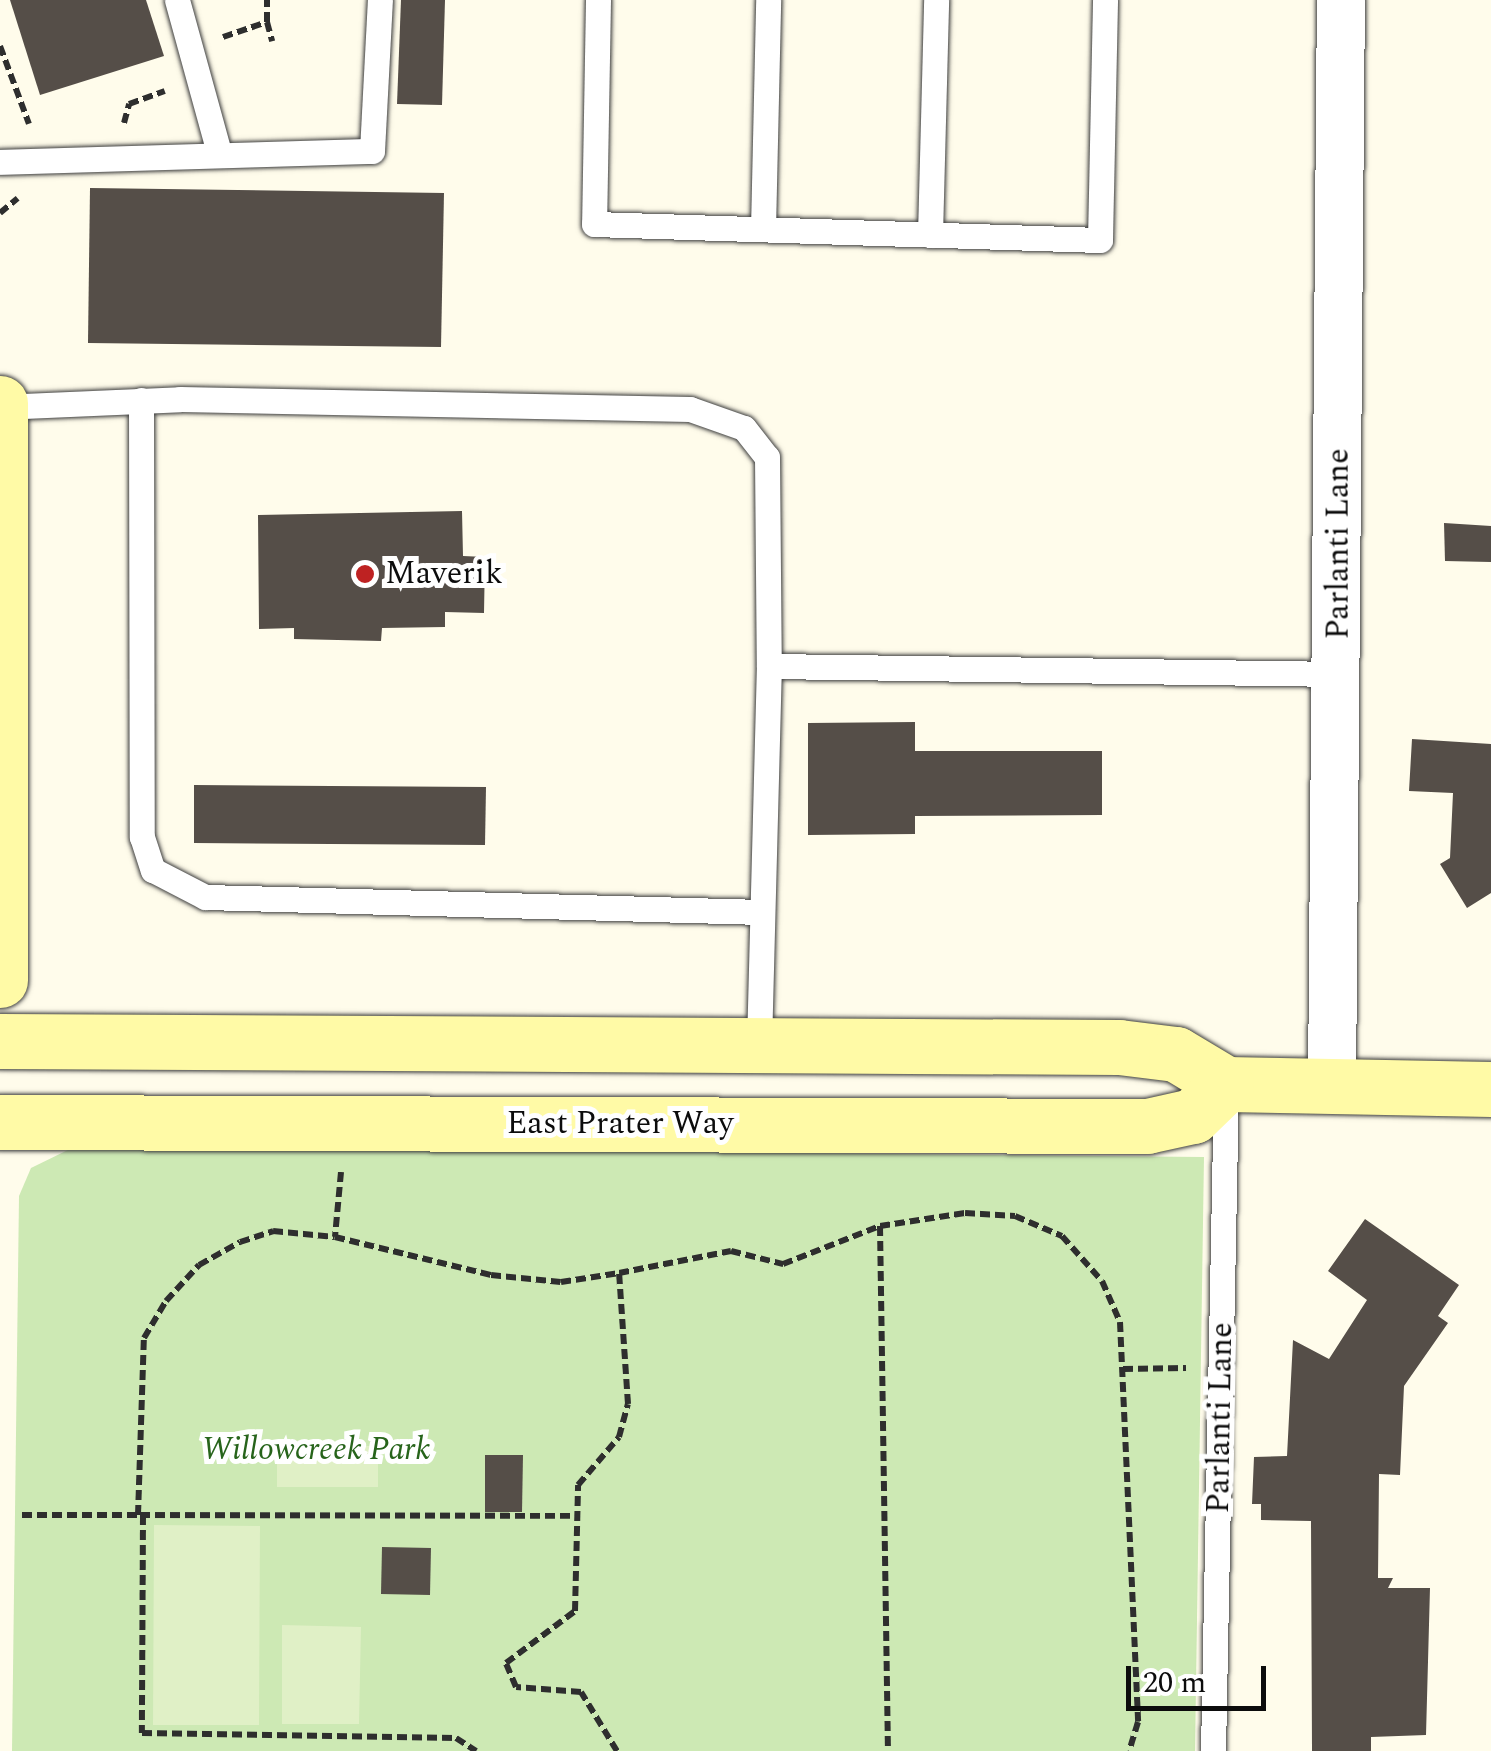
<!DOCTYPE html>
<style>
body{margin:0}
#map{position:relative;width:1491px;height:1751px;overflow:hidden;background:#fffceb;font-family:Spectral,serif}
div>[style]{position:absolute}
.green>*{inset:0;background:#cde9b4}
.pitch>*{inset:0;background:#e0f0c6}
.building>*{inset:0;background:#554e48}
.path>*{height:6px;margin-top:-3px;transform-origin:0;background:repeating-linear-gradient(90deg,#2e2e2e 0 10px,transparent 0 15px)}
.roads{filter:drop-shadow(0 0 2px #3f3f3f) drop-shadow(0 0 2px #3f3f3f)}
.lane>*{height:25px;margin:-12.5px;padding:0 12.5px;transform-origin:12.5px;border-radius:12.5px;background:#fff}
.street>*{height:48px;margin:-24px;padding:0 24px;transform-origin:24px;border-radius:24px;background:#fff}
.secondary>*{height:55px;margin:-27.5px;padding:0 27.5px;transform-origin:27.5px;border-radius:27.5px;background:#fffaa6}
.dots>*{width:28px;height:28px;translate:-50% -50%;box-sizing:border-box;border:5px solid #fff;border-radius:50%}
span{translate:-50% -50%;white-space:nowrap;text-align:center;line-height:1.15;-webkit-text-stroke:10px #fff;paint-order:stroke}
.street-label{font-size:32px;color:#0c0c0c}
.poi-label{font-size:32px;color:#0c0c0c}
.left{translate:0 -50%;text-align:left}
.park-label{font-size:32px;color:#27641b;font-style:italic}
.scale{position:absolute;left:1126px;top:1666px;width:140px;height:45px;box-sizing:border-box;border:5px solid #0c0c0c;border-top:0;padding-left:12px;font-size:30px;line-height:35px;white-space:nowrap;color:#0c0c0c;-webkit-text-stroke:8px #fff;paint-order:stroke}
</style>
<div id="map">
<div class="green">
<i style="clip-path:polygon(76px 1146px,1204px 1157px,1195px 1751px,12px 1751px,19px 1196px,31px 1168px)"></i>
</div>
<div class="pitch">
<i style="clip-path:polygon(277px 1446px,378px 1446px,378px 1487px,277px 1487px)"></i>
<i style="clip-path:polygon(154px 1525px,260px 1526px,259px 1725px,153px 1725px)"></i>
<i style="clip-path:polygon(282px 1625px,361px 1627px,359px 1724px,282px 1724px)"></i>
</div>
<div class="building">
<i style="clip-path:polygon(10px 0,146px 0,164px 56px,40px 95px)"></i>
<i style="clip-path:polygon(401px 0,445px 0,442px 105px,397px 104px)"></i>
<i style="clip-path:polygon(90px 188px,444px 193px,441px 347px,88px 343px)"></i>
<i style="clip-path:polygon(462px 511px,463px 556px,485px 557px,484px 613px,445px 612px,445px 627px,382px 628px,381px 641px,294px 639px,294px 628px,259px 629px,258px 515px)"></i>
<i style="clip-path:polygon(1444px 523px,1491px 526px,1491px 562px,1445px 561px)"></i>
<i style="clip-path:polygon(915px 722px,915px 751px,1102px 751px,1102px 815px,915px 816px,915px 834px,808px 835px,808px 723px)"></i>
<i style="clip-path:polygon(1412px 739px,1491px 744px,1491px 893px,1467px 908px,1440px 864px,1450px 858px,1453px 793px,1409px 791px)"></i>
<i style="clip-path:polygon(194px 785px,486px 787px,485px 845px,194px 843px)"></i>
<i style="clip-path:polygon(1365px 1219px,1459px 1285px,1438px 1316px,1448px 1323px,1404px 1386px,1400px 1475px,1379px 1474px,1378px 1578px,1393px 1578px,1388px 1588px,1430px 1588px,1426px 1735px,1371px 1737px,1371px 1751px,1312px 1751px,1311px 1521px,1261px 1520px,1261px 1504px,1252px 1504px,1254px 1457px,1287px 1456px,1293px 1340px,1329px 1359px,1367px 1300px,1328px 1271px)"></i>
<i style="clip-path:polygon(485px 1455px,523px 1455px,522px 1512px,485px 1512px)"></i>
<i style="clip-path:polygon(382px 1547px,431px 1548px,430px 1595px,381px 1594px)"></i>
</div>
<div class="path">
<i style="left:267px;top:22px;width:20px;rotate:75deg"></i>
<i style="left:223px;top:37px;width:46px;rotate:-18.8deg"></i>
<i style="left:267px;top:22px;width:22px;rotate:-90deg"></i>
<i style="left:0;top:46px;width:83px;rotate:69.6deg"></i>
<i style="left:124px;top:123px;width:20px;rotate:-75deg"></i>
<i style="left:129px;top:104px;width:38px;rotate:-20deg"></i>
<i style="left:0;top:213px;width:23px;rotate:-40deg"></i>
<i style="left:341px;top:1172px;width:65px;rotate:95.3deg"></i>
<i style="left:335px;top:1237px;width:161px;rotate:13.7deg"></i>
<i style="left:491px;top:1275px;width:70px;rotate:5.7deg"></i>
<i style="left:561px;top:1282px;width:59px;rotate:-8.8deg"></i>
<i style="left:880px;top:1226px;width:525px;rotate:89.13deg"></i>
<i style="left:1123px;top:1369px;width:63px;rotate:-0.9deg"></i>
<i style="left:22px;top:1515px;width:116px"></i>
<i style="left:138px;top:1515px;width:177px;rotate:-88.1deg"></i>
<i style="left:144px;top:1338px;width:43px;rotate:-59.3deg"></i>
<i style="left:166px;top:1301px;width:49px;rotate:-47.5deg"></i>
<i style="left:199px;top:1265px;width:47px;rotate:-29.3deg"></i>
<i style="left:240px;top:1242px;width:35px;rotate:-18deg"></i>
<i style="left:273px;top:1231px;width:62px;rotate:5.5deg"></i>
<i style="left:140px;top:1515px;width:437px;rotate:0.1deg"></i>
<i style="left:143px;top:1515px;width:218px;rotate:90.3deg"></i>
<i style="left:142px;top:1733px;width:314px;rotate:0.9deg"></i>
<i style="left:456px;top:1738px;width:24px;rotate:33deg"></i>
<i style="left:617px;top:1751px;width:69px;rotate:-121.4deg"></i>
<i style="left:581px;top:1692px;width:65px;rotate:-175.6deg"></i>
<i style="left:516px;top:1687px;width:26px;rotate:-113deg"></i>
<i style="left:506px;top:1663px;width:86px;rotate:-37deg"></i>
<i style="left:575px;top:1611px;width:126px;rotate:-88.6deg"></i>
<i style="left:578px;top:1485px;width:63px;rotate:-49.5deg"></i>
<i style="left:619px;top:1437px;width:34px;rotate:-75deg"></i>
<i style="left:628px;top:1404px;width:131px;rotate:-93.9deg"></i>
<i style="left:619px;top:1273px;width:114px;rotate:-11.1deg"></i>
<i style="left:731px;top:1251px;width:54px;rotate:14deg"></i>
<i style="left:783px;top:1264px;width:104px;rotate:-21.4deg"></i>
<i style="left:880px;top:1226px;width:86px;rotate:-8.7deg"></i>
<i style="left:965px;top:1213px;width:50px;rotate:3.4deg"></i>
<i style="left:1015px;top:1216px;width:51px;rotate:23.1deg"></i>
<i style="left:1062px;top:1236px;width:60px;rotate:48.4deg"></i>
<i style="left:1102px;top:1281px;width:45px;rotate:66.3deg"></i>
<i style="left:1120px;top:1322px;width:400px;rotate:87.4deg"></i>
<i style="left:1138px;top:1722px;width:30px;rotate:107deg"></i>
</div>
<div class="roads">
<div class="lane">
<i style="left:177px;top:0;width:158px;rotate:74.6deg"></i>
<i style="left:598px;top:0;width:224px;rotate:91deg"></i>
<i style="left:594px;top:224px;width:506px;rotate:1.81deg"></i>
<i style="left:1100px;top:240px;width:240px;rotate:-88.8deg"></i>
<i style="left:0;top:162px;width:372px;rotate:-1.7deg"></i>
<i style="left:372px;top:151px;width:151px;rotate:-87deg"></i>
<i style="left:763px;top:229px;width:229px;rotate:-88.7deg"></i>
<i style="left:930px;top:235px;width:235px;rotate:-88.5deg"></i>
<i style="left:141px;top:400px;width:437px;rotate:89.9deg"></i>
<i style="left:142px;top:837px;width:35px;rotate:72deg"></i>
<i style="left:153px;top:870px;width:59px;rotate:27.4deg"></i>
<i style="left:205px;top:897px;width:557px;rotate:1.54deg"></i>
<i style="left:0;top:407px;width:180px;rotate:-2.5deg"></i>
<i style="left:180px;top:399px;width:510px;rotate:1.12deg"></i>
<i style="left:690px;top:409px;width:57px;rotate:19.4deg"></i>
<i style="left:744px;top:428px;width:37px;rotate:52deg"></i>
<i style="left:767px;top:457px;width:209px;rotate:89.5deg"></i>
<i style="left:759px;top:1045px;width:379px;rotate:-88.5deg"></i>
<i style="left:769px;top:666px;width:570px;rotate:0.8deg"></i>
<i style="left:1213px;top:1751px;width:662px;rotate:-88.88deg"></i>
</div>
<div class="street">
<i style="left:1332px;top:1087px;width:1087px;rotate:-89.53deg"></i>
</div>
<div class="secondary">
<i style="left:0;top:403px;width:577px;rotate:90deg"></i>
<i style="left:0;top:1041px;width:1119px;rotate:0.31deg"></i>
<i style="left:1119px;top:1047px;width:57px;rotate:7deg"></i>
<i style="left:1176px;top:1054px;width:58px;rotate:31deg"></i>
<i style="left:1226px;top:1084px;width:265px;rotate:1.1deg"></i>
<i style="left:0;top:1122px;width:1147px;rotate:0.2deg"></i>
<i style="left:1147px;top:1126px;width:47px;rotate:-12.3deg"></i>
<i style="left:1193px;top:1116px;width:46px;rotate:-44.1deg"></i>
</div>
</div>
<div class="dots">
<i style="left:365px;top:574px;background:#be2222"></i>
</div>
<div class="street-label">
<span style="left:1339px;top:544px;rotate:-90deg">Parlanti Lane</span>
<span style="left:620px;top:1124px">East Prater Way</span>
<span style="left:1221px;top:1418px;rotate:-89deg">Parlanti Lane</span>
</div>
<div class="poi-label">
<span class="left" style="left:385px;top:574px">Maverik</span>
</div>
<div class="park-label">
<span style="left:316px;top:1450px">Willowcreek Park</span>
</div>
<div class="scale">20 m</div>
</div>
